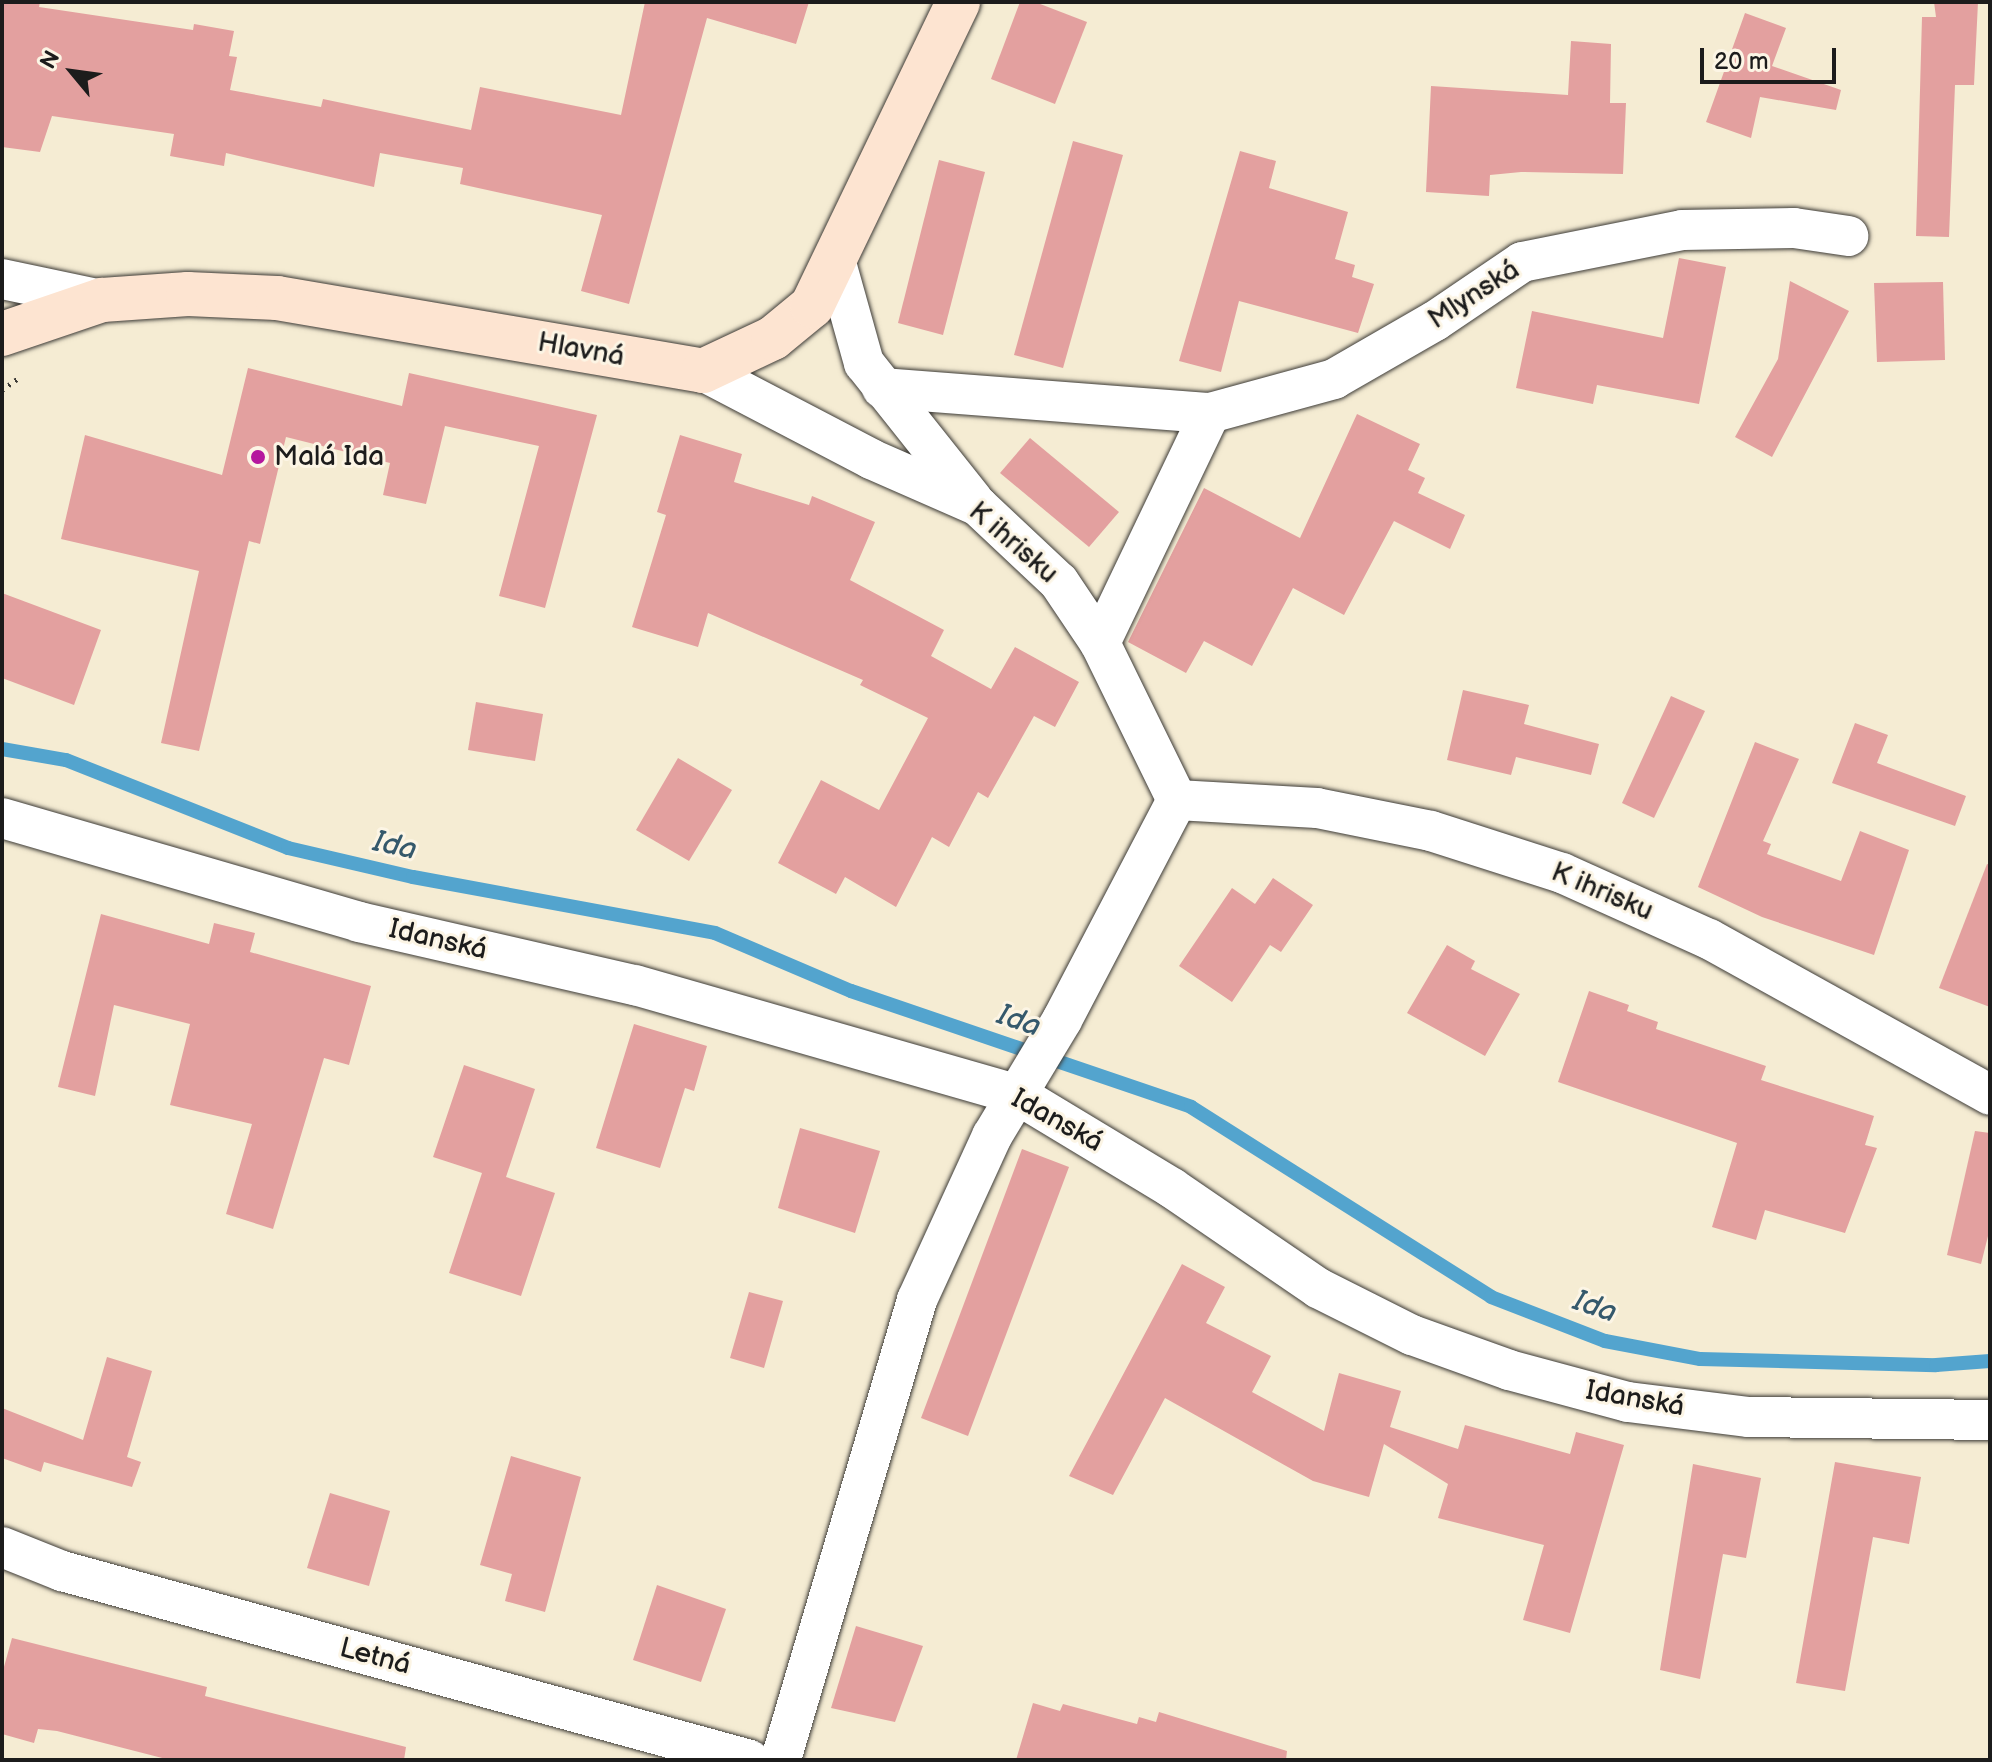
<!DOCTYPE html>
<meta charset="utf-8">
<style>
body{margin:0}
#map{position:relative;width:1992px;height:1762px;overflow:hidden;background:#f5ecd3;font-family:"Balsamiq Sans",sans-serif}
div>[style]{position:absolute}
.stream>*{height:14px;margin:-7px;padding:0 7px;transform-origin:7px;border-radius:7px;background:#53a4ce}
.building>*{inset:0;background:#e3a09f}
.path>*{height:5px;margin-top:-2.5px;transform-origin:0;background:repeating-linear-gradient(90deg,#3d3b37 0 2px,transparent 0 8px)}
.roads{filter:drop-shadow(0 0 2px #3d3b37) drop-shadow(0 0 2px #3d3b37)}
.minor>*{height:40px;margin:-20px;padding:0 20px;transform-origin:20px;border-radius:20px;background:#fff}
.secondary>*{height:44px;margin:-22px;padding:0 22px;transform-origin:22px;border-radius:22px;background:#fde4d1}
.dots>*{width:22px;height:22px;translate:-50% -50%;box-sizing:border-box;border:4px solid #fcf5e5;border-radius:50%}
span{translate:-50% -50%;white-space:nowrap;text-align:center;line-height:1.15;-webkit-text-stroke:6px #fcf5e5;paint-order:stroke}
.street-label{font-size:28px;color:#1c1c1c}
.poi-label{font-size:28px;color:#1c1c1c}
.left{translate:0 -50%;text-align:left}
.water-label{font-size:30px;color:#35596c;font-style:italic}
.frame{position:absolute;inset:0;border:4px solid #1c1c1c;pointer-events:none}
.north{position:absolute;left:32px;top:32px;width:80px;height:80px;-webkit-text-stroke:6px #fcf5e5;paint-order:stroke;rotate:299deg;font-size:22px;font-weight:700;line-height:32px;text-align:center;color:#1c1c1c}
.north::after{content:'';display:block;margin:auto;width:28px;height:36px;background:#1c1c1c;clip-path:polygon(50% 0,100% 100%,50% 72%,0 100%)}
.scale{position:absolute;left:1700px;top:48px;width:136px;height:36px;box-sizing:border-box;border:4px solid #1c1c1c;border-top:0;padding-left:10px;font-size:24px;line-height:28px;white-space:nowrap;color:#1c1c1c;-webkit-text-stroke:6px #fcf5e5;paint-order:stroke}
</style>
<div id="map">
<div class="stream">
<i style="left:2px;top:749px;width:65px;rotate:9.8deg"></i>
<i style="left:66px;top:760px;width:239px;rotate:21.6deg"></i>
<i style="left:288px;top:848px;width:128px;rotate:13.1deg"></i>
<i style="left:413px;top:877px;width:307px;rotate:10.5deg"></i>
<i style="left:715px;top:933px;width:148px;rotate:23.1deg"></i>
<i style="left:851px;top:991px;width:359px;rotate:18.8deg"></i>
<i style="left:1191px;top:1107px;width:355px;rotate:32.3deg"></i>
<i style="left:1491px;top:1297px;width:122px;rotate:21.1deg"></i>
<i style="left:1605px;top:1341px;width:97px;rotate:10.7deg"></i>
<i style="left:1700px;top:1359px;width:236px;rotate:1.5deg"></i>
<i style="left:1936px;top:1365px;width:54px;rotate:-4.2deg"></i>
</div>
<div class="building">
<i style="clip-path:polygon(2px 2px,40px 2px,39px 7px,193px 30px,194px 24px,234px 31px,229px 56px,237px 57px,230px 90px,321px 107px,323px 99px,471px 130px,480px 87px,621px 115px,645px 2px,809px 2px,796px 44px,707px 18px,629px 304px,581px 291px,602px 215px,460px 184px,463px 168px,380px 153px,374px 187px,226px 153px,224px 166px,170px 156px,174px 134px,52px 116px,40px 152px,2px 147px)"></i>
<i style="clip-path:polygon(1020px 2px,1035px 2px,1087px 22px,1055px 104px,991px 79px)"></i>
<i style="clip-path:polygon(1934px 2px,1978px 2px,1974px 85px,1955px 85px,1949px 237px,1916px 236px,1922px 17px,1936px 17px)"></i>
<i style="clip-path:polygon(1745px 13px,1786px 28px,1772px 66px,1841px 90px,1836px 110px,1760px 97px,1751px 138px,1706px 122px)"></i>
<i style="clip-path:polygon(1571px 41px,1611px 44px,1610px 103px,1626px 103px,1623px 174px,1521px 172px,1490px 175px,1489px 196px,1426px 192px,1431px 86px,1568px 95px)"></i>
<i style="clip-path:polygon(1073px 141px,1123px 155px,1063px 368px,1014px 355px)"></i>
<i style="clip-path:polygon(1240px 151px,1276px 161px,1269px 188px,1348px 212px,1335px 259px,1355px 265px,1352px 277px,1374px 284px,1358px 333px,1239px 301px,1221px 372px,1179px 361px)"></i>
<i style="clip-path:polygon(939px 160px,985px 172px,943px 335px,898px 323px)"></i>
<i style="clip-path:polygon(1679px 258px,1726px 267px,1699px 404px,1597px 385px,1593px 404px,1516px 388px,1532px 311px,1663px 338px)"></i>
<i style="clip-path:polygon(1790px 281px,1849px 311px,1772px 457px,1735px 437px,1778px 359px)"></i>
<i style="clip-path:polygon(1943px 282px,1945px 360px,1877px 362px,1874px 283px)"></i>
<i style="clip-path:polygon(248px 368px,402px 406px,409px 373px,597px 415px,545px 608px,499px 596px,539px 446px,445px 426px,426px 504px,383px 495px,390px 463px,286px 437px,260px 544px,249px 541px,199px 751px,161px 743px,199px 571px,61px 539px,85px 435px,222px 475px)"></i>
<i style="clip-path:polygon(1357px 414px,1420px 444px,1408px 470px,1425px 478px,1418px 493px,1465px 515px,1450px 549px,1394px 521px,1344px 615px,1293px 588px,1252px 666px,1204px 641px,1186px 673px,1128px 642px,1204px 488px,1300px 538px)"></i>
<i style="clip-path:polygon(680px 435px,742px 454px,734px 482px,809px 505px,812px 496px,875px 522px,850px 580px,944px 630px,931px 656px,991px 689px,1015px 647px,1079px 682px,1055px 727px,1034px 716px,988px 798px,978px 792px,949px 847px,932px 837px,896px 907px,845px 877px,836px 894px,778px 863px,821px 780px,879px 810px,928px 718px,860px 685px,863px 680px,708px 613px,698px 647px,632px 627px,666px 515px,657px 512px)"></i>
<i style="clip-path:polygon(1030px 438px,1119px 512px,1089px 547px,1000px 473px)"></i>
<i style="clip-path:polygon(2px 593px,101px 630px,74px 705px,2px 678px)"></i>
<i style="clip-path:polygon(1463px 690px,1529px 705px,1524px 724px,1599px 744px,1591px 775px,1516px 757px,1511px 775px,1447px 760px)"></i>
<i style="clip-path:polygon(1671px 696px,1705px 711px,1654px 818px,1622px 803px)"></i>
<i style="clip-path:polygon(476px 702px,543px 714px,535px 761px,468px 750px)"></i>
<i style="clip-path:polygon(1855px 723px,1888px 735px,1877px 763px,1966px 796px,1955px 826px,1832px 783px)"></i>
<i style="clip-path:polygon(1755px 742px,1799px 759px,1763px 841px,1771px 844px,1767px 854px,1841px 881px,1860px 831px,1909px 850px,1874px 955px,1762px 917px,1698px 887px)"></i>
<i style="clip-path:polygon(678px 758px,732px 790px,689px 861px,636px 830px)"></i>
<i style="clip-path:polygon(1987px 864px,1990px 865px,1990px 1007px,1939px 988px)"></i>
<i style="clip-path:polygon(1273px 878px,1313px 905px,1281px 952px,1270px 945px,1232px 1002px,1179px 966px,1232px 888px,1255px 904px)"></i>
<i style="clip-path:polygon(101px 914px,209px 944px,214px 923px,255px 933px,250px 952px,371px 986px,349px 1065px,324px 1058px,273px 1229px,226px 1214px,252px 1124px,170px 1105px,190px 1024px,114px 1005px,95px 1096px,58px 1087px)"></i>
<i style="clip-path:polygon(1447px 945px,1475px 961px,1471px 969px,1520px 994px,1485px 1056px,1407px 1013px)"></i>
<i style="clip-path:polygon(1589px 991px,1629px 1005px,1627px 1011px,1658px 1022px,1656px 1029px,1766px 1066px,1761px 1080px,1874px 1116px,1865px 1145px,1877px 1148px,1845px 1233px,1765px 1210px,1756px 1240px,1712px 1227px,1737px 1143px,1558px 1082px)"></i>
<i style="clip-path:polygon(634px 1024px,707px 1046px,694px 1091px,685px 1088px,660px 1168px,596px 1148px)"></i>
<i style="clip-path:polygon(464px 1065px,535px 1089px,506px 1177px,555px 1193px,521px 1296px,449px 1273px,482px 1173px,433px 1157px)"></i>
<i style="clip-path:polygon(800px 1128px,880px 1151px,855px 1233px,778px 1208px)"></i>
<i style="clip-path:polygon(1975px 1131px,1990px 1133px,1990px 1228px,1981px 1264px,1947px 1255px)"></i>
<i style="clip-path:polygon(1022px 1149px,1069px 1167px,968px 1436px,921px 1418px)"></i>
<i style="clip-path:polygon(1182px 1264px,1225px 1287px,1206px 1323px,1271px 1356px,1252px 1392px,1324px 1431px,1339px 1373px,1401px 1391px,1390px 1427px,1458px 1449px,1465px 1425px,1570px 1454px,1576px 1432px,1624px 1445px,1570px 1633px,1523px 1620px,1544px 1545px,1438px 1518px,1448px 1484px,1384px 1444px,1369px 1497px,1313px 1481px,1165px 1398px,1113px 1495px,1069px 1476px)"></i>
<i style="clip-path:polygon(749px 1292px,783px 1301px,764px 1368px,730px 1358px)"></i>
<i style="clip-path:polygon(107px 1357px,152px 1371px,127px 1457px,141px 1462px,132px 1487px,44px 1462px,41px 1472px,2px 1458px,2px 1408px,83px 1440px)"></i>
<i style="clip-path:polygon(511px 1456px,581px 1477px,545px 1612px,505px 1601px,512px 1574px,480px 1565px)"></i>
<i style="clip-path:polygon(1835px 1462px,1921px 1477px,1909px 1544px,1873px 1537px,1845px 1691px,1796px 1683px)"></i>
<i style="clip-path:polygon(1693px 1464px,1761px 1478px,1746px 1558px,1723px 1554px,1700px 1679px,1660px 1670px)"></i>
<i style="clip-path:polygon(330px 1493px,390px 1511px,369px 1586px,307px 1568px)"></i>
<i style="clip-path:polygon(657px 1585px,726px 1609px,701px 1682px,633px 1660px)"></i>
<i style="clip-path:polygon(856px 1626px,923px 1646px,895px 1722px,831px 1708px)"></i>
<i style="clip-path:polygon(12px 1638px,207px 1687px,205px 1696px,406px 1747px,404px 1760px,170px 1760px,57px 1731px,38px 1729px,34px 1743px,2px 1734px,2px 1674px)"></i>
<i style="clip-path:polygon(1033px 1703px,1060px 1711px,1063px 1704px,1137px 1724px,1139px 1717px,1156px 1722px,1159px 1712px,1287px 1751px,1286px 1760px,1016px 1760px)"></i>
</div>
<div class="path">
<i style="left:2px;top:390px;width:19px;rotate:-36deg"></i>
</div>
<div class="roads">
<div class="minor">
<i style="left:836px;top:263px;width:104px;rotate:74.4deg"></i>
<i style="left:864px;top:363px;width:175px;rotate:51.5deg"></i>
<i style="left:2px;top:279px;width:102px;rotate:11.9deg"></i>
<i style="left:703px;top:371px;width:190px;rotate:27.6deg"></i>
<i style="left:871px;top:459px;width:117px;rotate:23.7deg"></i>
<i style="left:978px;top:506px;width:111px;rotate:43.2deg"></i>
<i style="left:1059px;top:582px;width:73px;rotate:56.1deg"></i>
<i style="left:1100px;top:643px;width:175px;rotate:63.9deg"></i>
<i style="left:1177px;top:800px;width:248px;rotate:117.6deg"></i>
<i style="left:1062px;top:1020px;width:135px;rotate:121.1deg"></i>
<i style="left:992px;top:1136px;width:180px;rotate:114.6deg"></i>
<i style="left:917px;top:1300px;width:480px;rotate:106.5deg"></i>
<i style="left:882px;top:388px;width:329px;rotate:4.4deg"></i>
<i style="left:1100px;top:643px;width:255px;rotate:-64.4deg"></i>
<i style="left:1210px;top:413px;width:129px;rotate:-15.3deg"></i>
<i style="left:1334px;top:379px;width:116px;rotate:-29.9deg"></i>
<i style="left:1435px;top:321px;width:105px;rotate:-34.1deg"></i>
<i style="left:1522px;top:262px;width:163px;rotate:-11.3deg"></i>
<i style="left:1682px;top:230px;width:112px;rotate:-1deg"></i>
<i style="left:1794px;top:228px;width:55px;rotate:8.4deg"></i>
<i style="left:1177px;top:800px;width:140px;rotate:3.3deg"></i>
<i style="left:1317px;top:808px;width:116px;rotate:11.4deg"></i>
<i style="left:1431px;top:831px;width:138px;rotate:17.8deg"></i>
<i style="left:1562px;top:873px;width:161px;rotate:24.2deg"></i>
<i style="left:1709px;top:939px;width:321px;rotate:29deg"></i>
<i style="left:2px;top:818px;width:372px;rotate:16.2deg"></i>
<i style="left:359px;top:922px;width:283px;rotate:12.9deg"></i>
<i style="left:635px;top:985px;width:398px;rotate:16deg"></i>
<i style="left:1018px;top:1095px;width:180px;rotate:31.1deg"></i>
<i style="left:1172px;top:1188px;width:177px;rotate:34.4deg"></i>
<i style="left:1318px;top:1288px;width:105px;rotate:26.6deg"></i>
<i style="left:1412px;top:1335px;width:103px;rotate:19.8deg"></i>
<i style="left:1509px;top:1370px;width:123px;rotate:15.1deg"></i>
<i style="left:1628px;top:1402px;width:122px;rotate:7.1deg"></i>
<i style="left:1749px;top:1417px;width:241px;rotate:0.7deg"></i>
<i style="left:2px;top:1547px;width:65px;rotate:21.8deg"></i>
<i style="left:62px;top:1571px;width:713px;rotate:15.36deg"></i>
</div>
<div class="secondary">
<i style="left:2px;top:334px;width:106px;rotate:-18.8deg"></i>
<i style="left:102px;top:300px;width:86px;rotate:-4deg"></i>
<i style="left:188px;top:294px;width:89px;rotate:2.6deg"></i>
<i style="left:277px;top:298px;width:432px;rotate:9.7deg"></i>
<i style="left:703px;top:371px;width:77px;rotate:-25.2deg"></i>
<i style="left:773px;top:338px;width:50px;rotate:-39.4deg"></i>
<i style="left:812px;top:306px;width:337px;rotate:-64.3deg"></i>
</div>
</div>
<div class="dots">
<i style="left:258px;top:457px;background:#b5179e"></i>
</div>
<div class="street-label">
<span style="left:1474px;top:295px;rotate:-33deg">Mlynská</span>
<span style="left:581px;top:350px;rotate:10deg">Hlavná</span>
<span style="left:1013px;top:543px;rotate:41deg">K ihrisku</span>
<span style="left:1602px;top:892px;rotate:23deg">K ihrisku</span>
<span style="left:438px;top:940px;rotate:13deg">Idanská</span>
<span style="left:1057px;top:1121px;rotate:29deg">Idanská</span>
<span style="left:1635px;top:1399px;rotate:10deg">Idanská</span>
<span style="left:375px;top:1657px;rotate:15deg">Letná</span>
</div>
<div class="poi-label">
<span class="left" style="left:274px;top:457px">Malá Ida</span>
</div>
<div class="water-label">
<span style="left:395px;top:846px;rotate:13deg">Ida</span>
<span style="left:1019px;top:1021px;rotate:19deg">Ida</span>
<span style="left:1595px;top:1307px;rotate:19deg">Ida</span>
</div>
<div class="frame"></div>
<div class="north">N</div>
<div class="scale">20 m</div>
</div>
